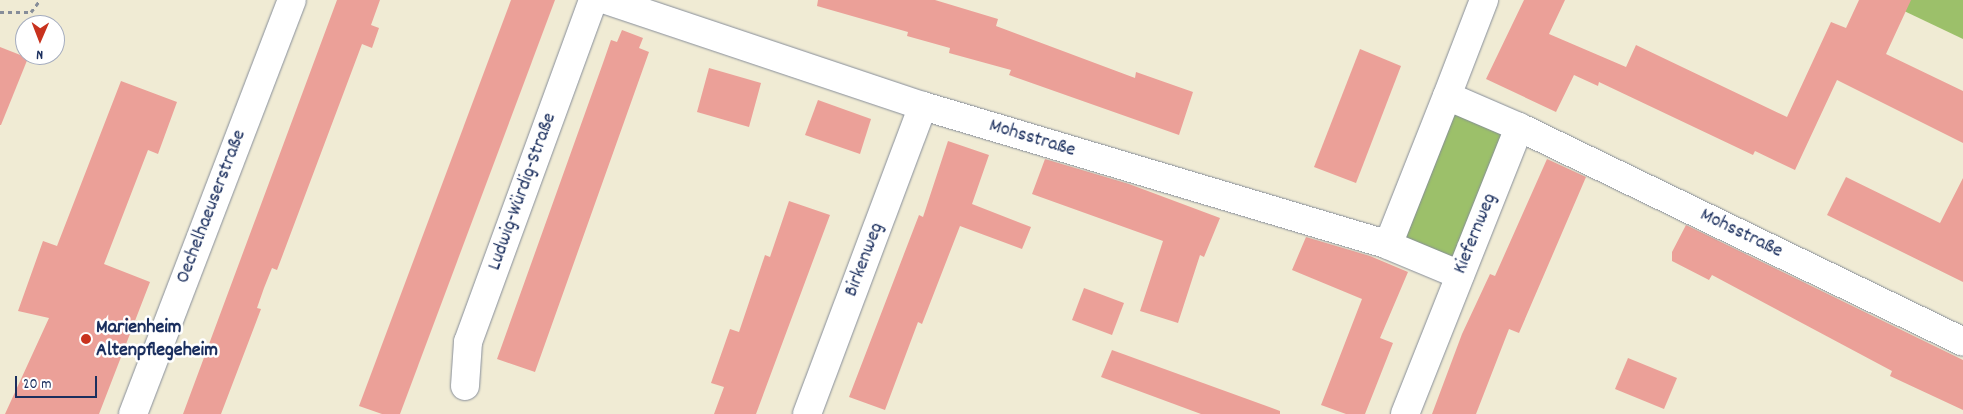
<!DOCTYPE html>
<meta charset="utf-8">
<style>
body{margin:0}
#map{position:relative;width:1963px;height:414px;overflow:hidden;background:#f0ebd4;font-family:Dekko,sans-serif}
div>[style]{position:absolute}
.green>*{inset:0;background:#9cc06a}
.building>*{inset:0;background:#eba098}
.path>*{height:3px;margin-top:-1.5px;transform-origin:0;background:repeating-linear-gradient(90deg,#868d99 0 4px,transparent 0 8px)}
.roads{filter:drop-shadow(0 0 1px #868d99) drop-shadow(0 0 1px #868d99)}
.minor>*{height:28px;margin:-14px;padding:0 14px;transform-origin:14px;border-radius:14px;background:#fff}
.dots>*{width:14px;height:14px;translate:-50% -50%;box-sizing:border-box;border:2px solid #fff;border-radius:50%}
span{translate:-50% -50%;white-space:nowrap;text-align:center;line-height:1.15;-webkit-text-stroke:5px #fff;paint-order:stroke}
.street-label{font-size:20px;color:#1b2f5e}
.poi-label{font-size:20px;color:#1b2f5e;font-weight:700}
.left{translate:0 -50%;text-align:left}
.north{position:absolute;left:15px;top:15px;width:50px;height:50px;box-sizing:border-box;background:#fff;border:1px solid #a4acbf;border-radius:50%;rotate:181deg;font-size:14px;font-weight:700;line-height:20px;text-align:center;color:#1b2f5e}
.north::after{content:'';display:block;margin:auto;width:18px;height:22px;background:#c8321e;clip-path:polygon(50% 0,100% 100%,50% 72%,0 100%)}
.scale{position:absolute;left:15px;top:376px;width:82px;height:22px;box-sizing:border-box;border:2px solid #1b2f5e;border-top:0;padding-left:6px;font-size:15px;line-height:18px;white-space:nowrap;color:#1b2f5e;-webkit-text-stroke:4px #fff;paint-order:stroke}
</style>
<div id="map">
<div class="green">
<i style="clip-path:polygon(1881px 0,1963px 0,1963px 39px)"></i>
<i style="clip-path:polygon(1453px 111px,1508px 134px,1457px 259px,1401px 237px)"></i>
</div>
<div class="building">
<i style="clip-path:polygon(337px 0,380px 0,371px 25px,379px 28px,372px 48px,362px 44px,277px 270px,272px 268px,264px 288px,257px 308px,261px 309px,221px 414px,183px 414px)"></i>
<i style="clip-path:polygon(511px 0,555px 0,400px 414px,382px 414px,359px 406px)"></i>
<i style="clip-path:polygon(818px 0,935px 0,998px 19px,996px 26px,1135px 78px,1136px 72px,1193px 92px,1179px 135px,1009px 75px,1011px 70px,949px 53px,950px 48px,907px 36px,908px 32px,817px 6px)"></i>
<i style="clip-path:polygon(1524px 0,1565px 0,1549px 34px,1626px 67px,1636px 45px,1787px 117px,1831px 22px,1846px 28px,1859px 0,1911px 0,1886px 54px,1963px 91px,1963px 143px,1837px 80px,1795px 170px,1755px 151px,1753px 155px,1599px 82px,1598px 86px,1574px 75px,1556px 112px,1486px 79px)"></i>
<i style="clip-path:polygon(622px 30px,643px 38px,639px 48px,649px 52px,535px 372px,497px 359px,603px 63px,611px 40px,617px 42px)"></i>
<i style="clip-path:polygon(0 47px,28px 58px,1px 125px,0 125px)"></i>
<i style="clip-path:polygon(1360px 49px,1401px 66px,1356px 183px,1314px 167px)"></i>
<i style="clip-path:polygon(709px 68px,761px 83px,749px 127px,697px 112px)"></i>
<i style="clip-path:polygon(121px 81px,177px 102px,158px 154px,148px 150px,104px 264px,150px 282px,99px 414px,5px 414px,49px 318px,18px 311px,43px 241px,57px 246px)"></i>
<i style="clip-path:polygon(818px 100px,871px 119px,860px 154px,805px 135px)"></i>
<i style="clip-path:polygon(948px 141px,989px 155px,972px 204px,1031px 227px,1022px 249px,960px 226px,922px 324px,918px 322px,885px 410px,849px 397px,919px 215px,923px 217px)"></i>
<i style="clip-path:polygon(1045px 159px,1129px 184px,1220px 218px,1204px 257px,1200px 255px,1178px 323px,1140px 311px,1163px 241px,1032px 194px)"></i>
<i style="clip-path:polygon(1547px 159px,1586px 177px,1519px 333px,1509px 329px,1476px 414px,1432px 414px,1462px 334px,1490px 274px,1495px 276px)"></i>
<i style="clip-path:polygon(1846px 177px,1940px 223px,1963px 178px,1963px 282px,1827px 215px)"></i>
<i style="clip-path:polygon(789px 201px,830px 215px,756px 414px,714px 414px,724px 387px,711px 383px,730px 329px,739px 332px,765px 255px,770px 257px)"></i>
<i style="clip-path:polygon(1686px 225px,1963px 360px,1963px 410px,1890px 376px,1892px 371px,1712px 275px,1709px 280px,1672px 261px,1672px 252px)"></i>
<i style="clip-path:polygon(1306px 237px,1370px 256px,1408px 272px,1380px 338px,1393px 343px,1365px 414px,1346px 414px,1321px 405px,1362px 299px,1292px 270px)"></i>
<i style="clip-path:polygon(1084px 288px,1124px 303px,1112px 335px,1072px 320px)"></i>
<i style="clip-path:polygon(1112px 350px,1280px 411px,1280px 414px,1201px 414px,1101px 377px)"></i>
<i style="clip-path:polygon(1628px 358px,1677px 378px,1664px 409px,1615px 389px)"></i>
</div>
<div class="path">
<i style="left:0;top:12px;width:31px"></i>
<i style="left:31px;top:12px;width:15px;rotate:-53deg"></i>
</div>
<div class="roads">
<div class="minor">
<i style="left:606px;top:0;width:334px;rotate:18.5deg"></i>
<i style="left:923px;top:106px;width:485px;rotate:16.6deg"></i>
<i style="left:1388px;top:245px;width:78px;rotate:22.6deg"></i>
<i style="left:1519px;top:127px;width:493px;rotate:25.8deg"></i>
<i style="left:1388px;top:245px;width:160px;rotate:-68.4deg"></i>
<i style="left:465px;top:386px;width:44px;rotate:-86.1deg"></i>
<i style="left:468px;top:342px;width:364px;rotate:-69.9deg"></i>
<i style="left:133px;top:414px;width:443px;rotate:-69deg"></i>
<i style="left:807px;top:414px;width:329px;rotate:-69.4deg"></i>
<i style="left:1405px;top:414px;width:309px;rotate:-68.3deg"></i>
<i style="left:1519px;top:127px;width:78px;rotate:-156.7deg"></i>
<i style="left:1447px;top:96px;width:103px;rotate:-68.9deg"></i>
</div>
</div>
<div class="dots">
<i style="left:86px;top:339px;background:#c8321e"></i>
</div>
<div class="street-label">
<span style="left:1032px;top:139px;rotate:17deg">Mohsstraße</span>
<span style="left:523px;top:192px;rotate:-70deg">Ludwig-Würdig-Straße</span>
<span style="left:212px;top:207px;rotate:-69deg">Oechelhaeuserstraße</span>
<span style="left:1476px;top:234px;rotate:-68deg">Kiefernweg</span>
<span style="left:1741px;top:234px;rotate:26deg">Mohsstraße</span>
<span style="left:865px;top:260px;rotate:-69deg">Birkenweg</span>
</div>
<div class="poi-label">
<span class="left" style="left:96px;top:340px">Marienheim<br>Altenpflegeheim</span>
</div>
<div class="north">N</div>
<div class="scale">20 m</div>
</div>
